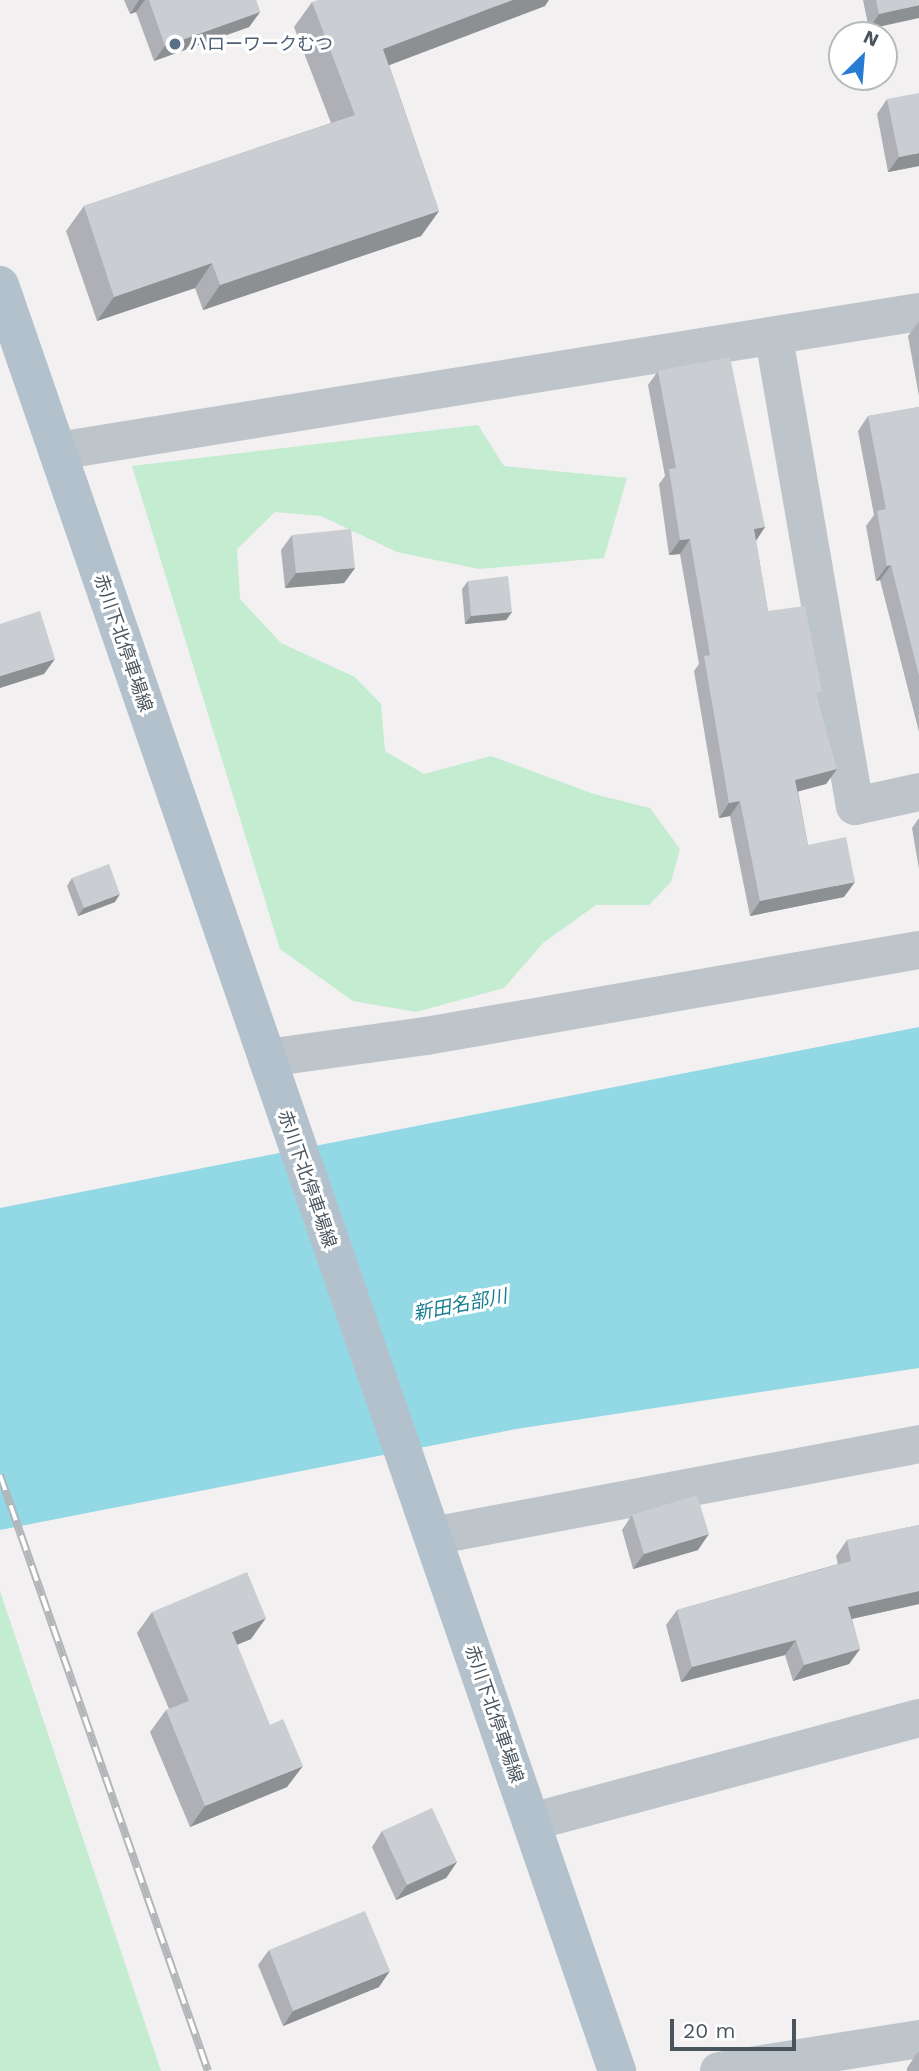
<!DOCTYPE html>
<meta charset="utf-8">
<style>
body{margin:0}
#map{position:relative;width:919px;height:2071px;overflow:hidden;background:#f2f0f0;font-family:"Work Sans","Noto Sans JP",sans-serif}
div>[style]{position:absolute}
.green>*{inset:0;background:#c3ecd0}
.water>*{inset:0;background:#93d8e5}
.minor>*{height:38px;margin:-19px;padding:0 19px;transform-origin:19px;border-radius:19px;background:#bdc5cb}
.major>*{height:38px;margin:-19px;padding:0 19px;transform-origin:19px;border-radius:19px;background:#b2c1cc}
.rail>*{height:8px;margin-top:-4px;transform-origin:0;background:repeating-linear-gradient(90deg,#fff 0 16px,#b3b6b9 0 32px);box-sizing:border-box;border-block:2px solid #b3b6b9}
.wall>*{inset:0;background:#aeb0b5}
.shaded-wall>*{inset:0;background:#8d9093}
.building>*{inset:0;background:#cacdd2}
.dots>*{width:19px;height:19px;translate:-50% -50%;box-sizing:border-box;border:4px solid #fff;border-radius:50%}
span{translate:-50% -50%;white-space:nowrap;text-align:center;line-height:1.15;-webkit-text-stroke:6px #fff;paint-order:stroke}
.service-label{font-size:18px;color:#4e5e75}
.left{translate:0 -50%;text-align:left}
.street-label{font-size:18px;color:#49545c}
.water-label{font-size:19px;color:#187e91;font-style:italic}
.north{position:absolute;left:828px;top:21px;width:70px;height:70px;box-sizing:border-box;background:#fff;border:2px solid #b6bbbe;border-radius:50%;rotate:25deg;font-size:19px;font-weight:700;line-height:28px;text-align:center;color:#49545c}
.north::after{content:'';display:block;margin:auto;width:24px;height:32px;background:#297cd3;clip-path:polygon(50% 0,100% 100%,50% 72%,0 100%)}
.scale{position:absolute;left:670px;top:2019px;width:126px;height:32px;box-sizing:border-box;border:4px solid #49545c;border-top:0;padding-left:9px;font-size:21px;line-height:24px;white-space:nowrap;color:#49545c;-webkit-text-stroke:5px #fff;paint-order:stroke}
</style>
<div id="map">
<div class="green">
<i style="clip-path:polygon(478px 425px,504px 466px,627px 478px,604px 558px,479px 569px,397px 552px,321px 516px,275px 512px,237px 549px,240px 599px,281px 643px,355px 677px,381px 704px,385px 751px,424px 774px,491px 756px,594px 794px,650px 808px,680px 849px,671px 882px,649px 905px,596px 905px,543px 943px,504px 988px,416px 1012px,353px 1001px,280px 949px,132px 466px)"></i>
<i style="clip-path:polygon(0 1591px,161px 2071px,0 2071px)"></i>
</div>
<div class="water">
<i style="clip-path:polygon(919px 1027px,919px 1368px,516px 1429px,0 1530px,0 1208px)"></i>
</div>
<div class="minor">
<i style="left:774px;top:338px;width:475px;rotate:80.2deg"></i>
<i style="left:855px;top:806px;width:66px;rotate:-12.3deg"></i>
<i style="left:58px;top:451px;width:872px;rotate:-9.17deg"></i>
<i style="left:267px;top:1058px;width:161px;rotate:-7.9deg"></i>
<i style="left:426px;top:1036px;width:500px;rotate:-9.9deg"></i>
<i style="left:433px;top:1536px;width:495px;rotate:-10.7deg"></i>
<i style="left:531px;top:1822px;width:402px;rotate:-15deg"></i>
<i style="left:719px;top:2071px;width:203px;rotate:-9.1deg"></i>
</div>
<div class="major">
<i style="left:0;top:285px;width:1890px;rotate:70.94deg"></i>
</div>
<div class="rail">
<i style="left:0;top:1475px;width:631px;rotate:70.76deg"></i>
</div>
<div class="wall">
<i style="clip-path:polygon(124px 0,256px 0,260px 12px,249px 27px,154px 61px,136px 12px,130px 14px)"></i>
<i style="clip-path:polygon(863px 0,919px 0,869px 29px)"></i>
<i style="clip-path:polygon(312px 2px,545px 6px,389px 65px,439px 211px,421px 236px,203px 310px,195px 288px,97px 321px,66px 231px,84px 206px,331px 123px,294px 27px)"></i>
<i style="clip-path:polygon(887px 99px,919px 166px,888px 172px,877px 114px)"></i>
<i style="clip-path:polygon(919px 321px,919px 396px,908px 336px)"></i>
<i style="clip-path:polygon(658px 371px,765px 527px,756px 541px,768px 611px,817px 698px,837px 769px,826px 784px,798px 791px,808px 845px,844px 897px,750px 916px,730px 816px,719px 818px,694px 671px,699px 664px,680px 554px,669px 555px,659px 484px,665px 476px,648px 385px)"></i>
<i style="clip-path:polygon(919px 407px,919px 732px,880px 580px,876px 581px,866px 526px,874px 515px,858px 431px,868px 416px)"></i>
<i style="clip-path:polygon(292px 535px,355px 568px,344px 583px,285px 588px,281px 550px)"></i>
<i style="clip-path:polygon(468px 581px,512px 612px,506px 620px,465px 624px,462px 589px)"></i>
<i style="clip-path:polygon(919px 818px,919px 869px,912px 828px)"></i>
<i style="clip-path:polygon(72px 878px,115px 902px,78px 916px,67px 886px)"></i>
<i style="clip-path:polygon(632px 1515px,698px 1550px,633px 1569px,622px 1530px)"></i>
<i style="clip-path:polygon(919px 1525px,919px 1604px,852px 1619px,860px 1649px,849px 1664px,793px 1681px,785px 1655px,681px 1682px,666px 1625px,677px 1610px,838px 1564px,836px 1556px,847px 1540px)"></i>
<i style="clip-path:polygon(152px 1612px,251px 1639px,237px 1645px,287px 1787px,190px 1827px,150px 1732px,166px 1710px,169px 1709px,137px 1633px)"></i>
<i style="clip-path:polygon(382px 1831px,457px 1862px,446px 1878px,396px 1900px,372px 1847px)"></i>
<i style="clip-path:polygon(269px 1950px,379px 1987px,283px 2026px,258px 1965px)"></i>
<i style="clip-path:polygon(919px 2052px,919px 2071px,907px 2071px,907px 2068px,917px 2053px)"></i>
</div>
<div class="shaded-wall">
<i style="clip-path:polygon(139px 0,145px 0,136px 12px,130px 14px)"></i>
<i style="clip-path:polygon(512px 0,549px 0,545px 6px,366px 74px,383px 49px)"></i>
<i style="clip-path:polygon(919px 5px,919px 18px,869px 29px,879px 14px)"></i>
<i style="clip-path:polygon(260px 12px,249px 27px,154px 61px,165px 46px)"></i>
<i style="clip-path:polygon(919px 153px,919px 166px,888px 172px,899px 157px)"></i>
<i style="clip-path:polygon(439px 211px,421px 236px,203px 310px,220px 285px)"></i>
<i style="clip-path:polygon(212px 263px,195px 288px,97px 321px,114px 297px)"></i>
<i style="clip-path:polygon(765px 527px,755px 542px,754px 529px)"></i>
<i style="clip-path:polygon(690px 539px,680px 554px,669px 555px,680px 540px)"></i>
<i style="clip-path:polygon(891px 565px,880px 580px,876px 581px,887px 566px)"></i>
<i style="clip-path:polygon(355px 568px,344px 583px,285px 588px,296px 573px)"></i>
<i style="clip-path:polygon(512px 612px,506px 620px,465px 624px,471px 616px)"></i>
<i style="clip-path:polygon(55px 659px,44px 674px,0 688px,0 676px)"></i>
<i style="clip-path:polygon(837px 769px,826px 784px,785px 795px,795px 780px)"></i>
<i style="clip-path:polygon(740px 801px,730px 816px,719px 818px,729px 803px)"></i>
<i style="clip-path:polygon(855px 882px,844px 897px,750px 916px,760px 901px)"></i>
<i style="clip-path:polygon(120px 894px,115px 902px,78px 916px,84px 908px)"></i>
<i style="clip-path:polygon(709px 1534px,698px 1550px,633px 1569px,644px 1554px)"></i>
<i style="clip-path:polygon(919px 1591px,919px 1604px,837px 1622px,848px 1607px)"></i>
<i style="clip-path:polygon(266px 1618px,251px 1639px,216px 1653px,232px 1632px)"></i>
<i style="clip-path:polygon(796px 1640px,785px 1655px,681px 1682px,692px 1667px)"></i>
<i style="clip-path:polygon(860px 1649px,849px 1664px,793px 1681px,804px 1665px)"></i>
<i style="clip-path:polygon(303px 1766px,287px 1787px,190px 1827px,205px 1806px)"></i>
<i style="clip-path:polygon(457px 1862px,446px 1878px,396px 1900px,407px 1885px)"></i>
<i style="clip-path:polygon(390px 1971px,379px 1987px,283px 2026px,293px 2011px)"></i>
</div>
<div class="building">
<i style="clip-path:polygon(149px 0,256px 0,260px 12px,165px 46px)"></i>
<i style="clip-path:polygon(318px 0,512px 0,383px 49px,439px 211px,220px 285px,212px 263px,114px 297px,84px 206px,355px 115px,312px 2px)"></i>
<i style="clip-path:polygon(876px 0,919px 0,919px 5px,879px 14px)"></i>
<i style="clip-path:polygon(919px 93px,919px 153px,899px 157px,887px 99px)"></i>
<i style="clip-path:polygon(730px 357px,765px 527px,754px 529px,768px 611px,805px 606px,822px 691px,816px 693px,837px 769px,795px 780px,808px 845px,846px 837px,855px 882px,760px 901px,740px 801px,729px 803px,704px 656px,710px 655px,690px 539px,680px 540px,669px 469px,676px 468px,658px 371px)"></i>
<i style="clip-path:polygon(919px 407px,919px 676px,891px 565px,887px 566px,877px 511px,886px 509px,868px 416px)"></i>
<i style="clip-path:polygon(351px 529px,355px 568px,296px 573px,292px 535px)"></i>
<i style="clip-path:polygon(508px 576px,512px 612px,471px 616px,468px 581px)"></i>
<i style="clip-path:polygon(40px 611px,55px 659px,0 676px,0 624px)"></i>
<i style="clip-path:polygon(109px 864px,120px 894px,84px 908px,72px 878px)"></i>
<i style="clip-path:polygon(697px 1495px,709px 1534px,644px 1554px,632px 1515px)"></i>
<i style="clip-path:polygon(919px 1525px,919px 1591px,848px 1607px,860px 1649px,804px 1665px,796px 1640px,692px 1667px,677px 1610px,851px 1561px,847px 1540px)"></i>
<i style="clip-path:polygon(247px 1572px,266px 1618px,232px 1632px,270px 1725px,283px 1719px,303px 1766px,205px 1806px,166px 1710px,189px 1701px,152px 1612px)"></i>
<i style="clip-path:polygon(432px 1808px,457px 1862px,407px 1885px,382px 1831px)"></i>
<i style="clip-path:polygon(365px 1911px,390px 1971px,293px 2011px,269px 1950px)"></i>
</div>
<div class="dots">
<i style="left:175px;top:44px;background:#5c6f8a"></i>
</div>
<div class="service-label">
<span class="left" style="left:189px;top:44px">ハローワークむつ</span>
</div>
<div class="street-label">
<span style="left:123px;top:643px;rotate:71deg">赤川下北停車場線</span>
<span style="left:307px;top:1179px;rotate:71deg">赤川下北停車場線</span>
<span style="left:494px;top:1714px;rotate:71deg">赤川下北停車場線</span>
</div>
<div class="water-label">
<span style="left:460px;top:1305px;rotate:-11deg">新田名部川</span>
</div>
<div class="north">N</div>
<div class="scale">20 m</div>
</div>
